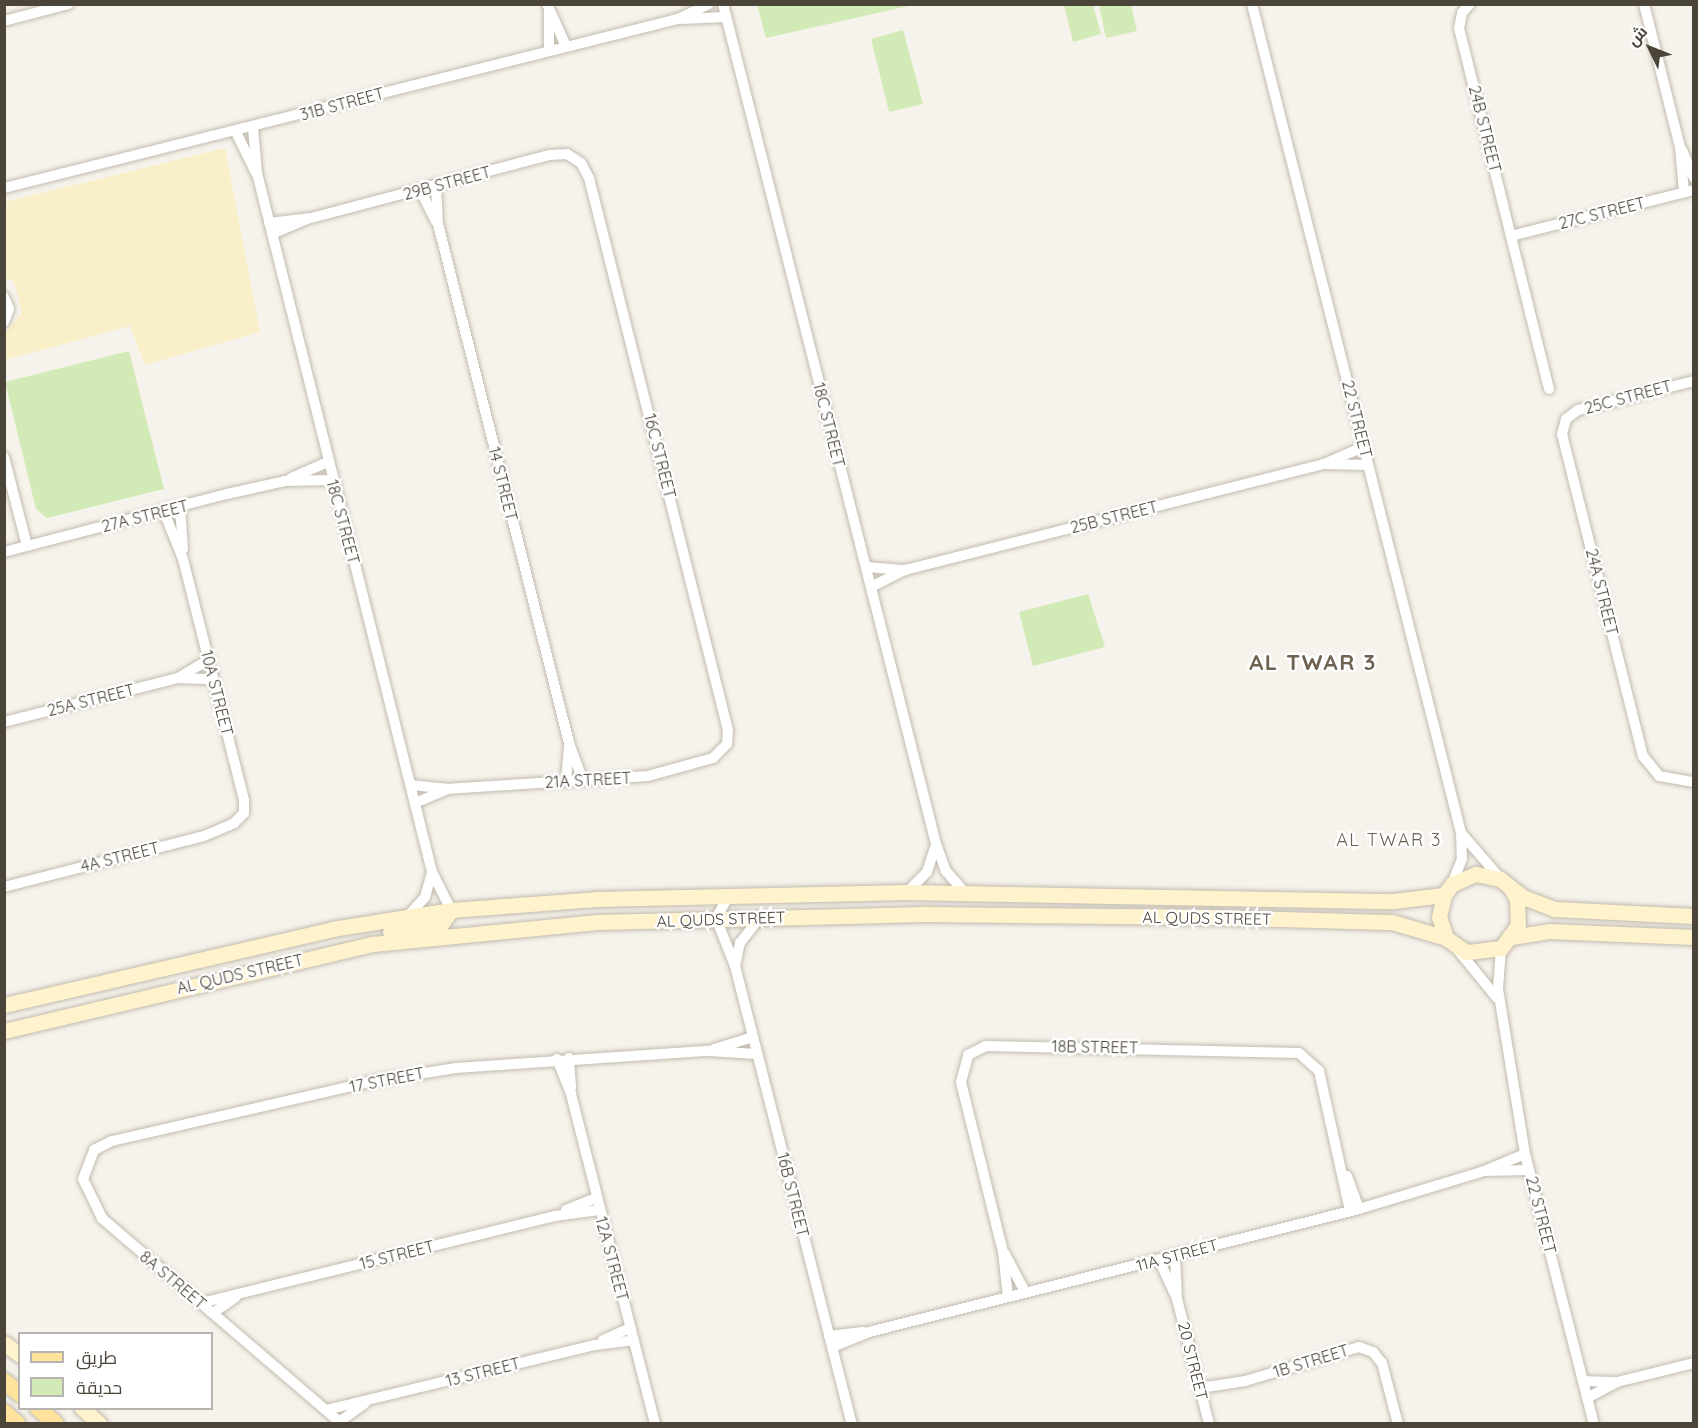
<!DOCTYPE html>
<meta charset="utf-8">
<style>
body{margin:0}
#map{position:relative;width:1698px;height:1428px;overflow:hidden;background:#f6f3ec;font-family:Quicksand,Cairo,sans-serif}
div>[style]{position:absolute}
.green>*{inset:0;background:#d2eab5}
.sand>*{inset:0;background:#f9efc9}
.roads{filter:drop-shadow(0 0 2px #c2bbae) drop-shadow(0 0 2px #c2bbae)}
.street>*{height:10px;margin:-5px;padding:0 5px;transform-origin:5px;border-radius:5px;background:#fff}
.secondary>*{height:15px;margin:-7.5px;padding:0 7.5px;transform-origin:7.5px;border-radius:7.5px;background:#fff3cd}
.primary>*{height:16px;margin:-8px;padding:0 8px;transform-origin:8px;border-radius:8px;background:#ffe39c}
span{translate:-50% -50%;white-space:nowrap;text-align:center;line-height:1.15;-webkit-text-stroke:5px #fff;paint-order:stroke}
.street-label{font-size:16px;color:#4b4439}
.neighbourhood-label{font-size:18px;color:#6e6250;letter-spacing:1.5px}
.district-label{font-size:22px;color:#6e6250;font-weight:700;letter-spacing:1.5px}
.frame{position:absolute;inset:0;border:6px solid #4b4439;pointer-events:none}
.legend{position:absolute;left:18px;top:1332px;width:195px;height:78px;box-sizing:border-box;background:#fff;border:2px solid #b7b4b0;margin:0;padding:8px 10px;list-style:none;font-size:18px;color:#4b4439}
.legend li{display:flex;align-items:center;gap:12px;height:30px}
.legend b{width:30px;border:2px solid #b7b4b0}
.north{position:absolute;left:1620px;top:18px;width:60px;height:60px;-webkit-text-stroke:4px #fff;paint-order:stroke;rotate:313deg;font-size:16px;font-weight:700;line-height:24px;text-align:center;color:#4b4439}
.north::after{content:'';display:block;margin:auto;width:21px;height:27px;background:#4b4439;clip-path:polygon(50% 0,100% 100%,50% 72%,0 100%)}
</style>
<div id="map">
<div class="green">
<i style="clip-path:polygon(757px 4px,913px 4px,913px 5px,766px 38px)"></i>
<i style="clip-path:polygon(1064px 5px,1093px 5px,1101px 34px,1073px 42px)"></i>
<i style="clip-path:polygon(1099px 5px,1131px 5px,1137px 31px,1106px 38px)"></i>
<i style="clip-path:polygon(903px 30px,923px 104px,889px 112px,871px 39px)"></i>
<i style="clip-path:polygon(129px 351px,164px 489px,47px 518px,36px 509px,5px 382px)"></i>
<i style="clip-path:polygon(1088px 594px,1105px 647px,1033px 666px,1019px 612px)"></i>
</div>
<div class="sand">
<i style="clip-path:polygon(225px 148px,260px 332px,145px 365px,130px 326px,5px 360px,5px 334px,22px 312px,14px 282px,5px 278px,5px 202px)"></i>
</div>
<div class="roads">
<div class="street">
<i style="left:547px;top:4px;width:46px;rotate:65.7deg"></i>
<i style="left:723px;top:4px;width:867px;rotate:75.77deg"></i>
<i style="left:936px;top:844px;width:29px;rotate:70deg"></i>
<i style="left:946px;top:871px;width:28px;rotate:49deg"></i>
<i style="left:1252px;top:4px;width:855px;rotate:75.85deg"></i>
<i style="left:1461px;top:833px;width:26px;rotate:88deg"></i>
<i style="left:1462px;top:859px;width:27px;rotate:112deg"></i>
<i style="left:1470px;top:4px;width:12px;rotate:132deg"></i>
<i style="left:1462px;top:13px;width:15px;rotate:101deg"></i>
<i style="left:1459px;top:28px;width:372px;rotate:76deg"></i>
<i style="left:1644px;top:4px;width:147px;rotate:75.9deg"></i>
<i style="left:1680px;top:147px;width:45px;rotate:84.9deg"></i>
<i style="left:549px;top:10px;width:40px;rotate:90deg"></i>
<i style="left:681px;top:19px;width:45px;rotate:-2.5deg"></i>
<i style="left:4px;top:21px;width:67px;rotate:-14.7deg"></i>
<i style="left:253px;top:128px;width:45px;rotate:84.9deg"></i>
<i style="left:257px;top:173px;width:721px;rotate:75.94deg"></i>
<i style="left:432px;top:872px;width:42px;rotate:63.4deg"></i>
<i style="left:236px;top:132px;width:46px;rotate:64deg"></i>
<i style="left:1682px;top:150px;width:30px;rotate:67deg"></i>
<i style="left:436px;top:186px;width:38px;rotate:87deg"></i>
<i style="left:438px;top:224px;width:535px;rotate:75.83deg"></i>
<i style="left:569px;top:743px;width:40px;rotate:69.8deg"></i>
<i style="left:4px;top:188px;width:695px;rotate:-14.08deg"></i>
<i style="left:678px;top:19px;width:34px;rotate:-26deg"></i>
<i style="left:420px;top:190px;width:35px;rotate:63deg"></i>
<i style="left:269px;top:223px;width:42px;rotate:-6.8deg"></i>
<i style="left:311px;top:218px;width:247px;rotate:-14.8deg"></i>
<i style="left:550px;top:155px;width:17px;rotate:-3deg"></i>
<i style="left:567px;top:154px;width:17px;rotate:33deg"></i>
<i style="left:581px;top:163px;width:17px;rotate:62deg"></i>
<i style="left:589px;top:178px;width:569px;rotate:75.87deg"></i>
<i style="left:728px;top:730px;width:14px;rotate:94deg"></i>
<i style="left:727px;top:744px;width:20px;rotate:135deg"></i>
<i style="left:713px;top:758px;width:67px;rotate:164.5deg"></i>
<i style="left:648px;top:776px;width:199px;rotate:176.3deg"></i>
<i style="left:449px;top:789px;width:37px;rotate:-174deg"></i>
<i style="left:272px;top:234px;width:39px;rotate:-23deg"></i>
<i style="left:1511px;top:236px;width:189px;rotate:-14.1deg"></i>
<i style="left:4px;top:297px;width:13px;rotate:67deg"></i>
<i style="left:9px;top:309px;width:14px;rotate:111deg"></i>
<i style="left:1694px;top:381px;width:120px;rotate:166deg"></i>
<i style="left:1578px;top:410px;width:15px;rotate:143deg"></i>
<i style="left:1566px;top:419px;width:16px;rotate:105deg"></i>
<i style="left:1562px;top:434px;width:332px;rotate:75.9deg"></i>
<i style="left:1643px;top:756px;width:26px;rotate:51deg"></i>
<i style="left:1659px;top:776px;width:36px;rotate:10deg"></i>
<i style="left:4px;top:457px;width:92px;rotate:75.5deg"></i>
<i style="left:1326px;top:463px;width:40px;rotate:-23.4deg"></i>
<i style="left:291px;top:478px;width:40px;rotate:-23.4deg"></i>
<i style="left:180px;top:507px;width:42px;rotate:85.9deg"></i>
<i style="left:4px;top:552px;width:230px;rotate:-14.6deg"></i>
<i style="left:227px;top:494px;width:59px;rotate:-12.6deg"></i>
<i style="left:285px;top:481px;width:47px;rotate:-1.2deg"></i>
<i style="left:867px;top:567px;width:38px;rotate:5deg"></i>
<i style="left:871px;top:587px;width:38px;rotate:-27deg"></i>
<i style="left:905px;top:570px;width:431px;rotate:-14.2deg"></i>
<i style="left:1323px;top:464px;width:45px;rotate:1.3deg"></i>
<i style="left:178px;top:678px;width:35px;rotate:2deg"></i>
<i style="left:4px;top:722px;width:179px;rotate:-14.2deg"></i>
<i style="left:178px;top:678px;width:35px;rotate:-31deg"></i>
<i style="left:566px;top:781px;width:35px;rotate:-85deg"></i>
<i style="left:415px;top:803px;width:36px;rotate:-23deg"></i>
<i style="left:1461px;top:833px;width:60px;rotate:49.1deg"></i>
<i style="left:4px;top:887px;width:206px;rotate:-14.3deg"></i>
<i style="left:204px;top:836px;width:33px;rotate:-23deg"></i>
<i style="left:234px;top:823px;width:14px;rotate:-45deg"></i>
<i style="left:244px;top:813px;width:13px;rotate:-90deg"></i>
<i style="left:244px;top:800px;width:249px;rotate:-104.2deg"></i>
<i style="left:183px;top:559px;width:51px;rotate:-112deg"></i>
<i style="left:907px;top:892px;width:28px;rotate:-45deg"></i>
<i style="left:927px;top:872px;width:25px;rotate:-72deg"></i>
<i style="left:729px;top:895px;width:26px;rotate:119deg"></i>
<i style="left:716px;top:918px;width:52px;rotate:68.4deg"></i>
<i style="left:735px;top:966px;width:473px;rotate:75.7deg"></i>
<i style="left:408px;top:916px;width:25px;rotate:-48deg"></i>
<i style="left:425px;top:897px;width:26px;rotate:-74deg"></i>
<i style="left:1501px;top:948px;width:41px;rotate:94.2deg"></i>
<i style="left:1498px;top:989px;width:167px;rotate:80.7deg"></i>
<i style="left:1525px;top:1154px;width:279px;rotate:75.7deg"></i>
<i style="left:1458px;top:950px;width:62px;rotate:50.9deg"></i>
<i style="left:735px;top:966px;width:24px;rotate:-78deg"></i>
<i style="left:740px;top:943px;width:33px;rotate:-52deg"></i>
<i style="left:714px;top:1049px;width:41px;rotate:-17.1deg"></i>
<i style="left:569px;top:1058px;width:30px;rotate:86deg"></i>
<i style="left:557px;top:1059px;width:38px;rotate:68deg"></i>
<i style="left:571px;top:1094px;width:341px;rotate:75.7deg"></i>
<i style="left:1484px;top:1171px;width:45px;rotate:-1.3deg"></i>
<i style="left:1347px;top:1176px;width:35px;rotate:70deg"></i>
<i style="left:566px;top:1210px;width:32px;rotate:-22deg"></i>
<i style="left:1005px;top:1254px;width:43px;rotate:62.2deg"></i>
<i style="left:1175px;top:1256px;width:43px;rotate:87.3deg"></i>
<i style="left:1177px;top:1299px;width:129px;rotate:75.6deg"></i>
<i style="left:1159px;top:1260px;width:40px;rotate:65deg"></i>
<i style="left:1008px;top:1297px;width:45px;rotate:-96.3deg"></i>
<i style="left:1003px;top:1252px;width:175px;rotate:-103.9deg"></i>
<i style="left:961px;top:1082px;width:28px;rotate:-75deg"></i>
<i style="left:968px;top:1055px;width:20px;rotate:-27deg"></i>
<i style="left:986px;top:1046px;width:313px;rotate:1.3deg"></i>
<i style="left:1299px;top:1053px;width:27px;rotate:42deg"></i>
<i style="left:1319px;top:1071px;width:143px;rotate:77.5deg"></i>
<i style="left:201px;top:1303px;width:365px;rotate:-13.8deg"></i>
<i style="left:555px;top:1216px;width:44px;rotate:-7.8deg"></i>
<i style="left:213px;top:1313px;width:28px;rotate:-35deg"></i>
<i style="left:829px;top:1336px;width:34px;rotate:-7deg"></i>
<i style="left:603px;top:1340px;width:30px;rotate:-24deg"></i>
<i style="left:832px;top:1347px;width:40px;rotate:-22deg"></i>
<i style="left:869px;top:1332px;width:505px;rotate:-14.09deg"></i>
<i style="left:1359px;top:1209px;width:131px;rotate:-16.9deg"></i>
<i style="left:1484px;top:1171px;width:44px;rotate:-22.5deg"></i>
<i style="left:1583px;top:1381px;width:34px;rotate:2deg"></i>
<i style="left:1617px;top:1382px;width:79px;rotate:-13.9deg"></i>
<i style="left:1200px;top:1388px;width:46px;rotate:-8.8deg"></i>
<i style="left:1245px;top:1381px;width:119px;rotate:-16.6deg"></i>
<i style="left:1359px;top:1347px;width:15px;rotate:20deg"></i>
<i style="left:1373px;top:1352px;width:14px;rotate:51deg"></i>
<i style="left:1382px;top:1363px;width:63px;rotate:75.3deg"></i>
<i style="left:1587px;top:1398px;width:34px;rotate:-28deg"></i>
<i style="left:326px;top:1410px;width:277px;rotate:-13.6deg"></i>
<i style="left:595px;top:1345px;width:38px;rotate:-7deg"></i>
<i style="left:339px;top:1422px;width:32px;rotate:-36deg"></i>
<i style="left:342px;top:1424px;width:316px;rotate:-139.4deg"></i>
<i style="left:102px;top:1218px;width:43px;rotate:-116deg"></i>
<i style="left:83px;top:1179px;width:31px;rotate:-69deg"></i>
<i style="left:94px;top:1150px;width:20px;rotate:-27deg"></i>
<i style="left:112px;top:1141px;width:269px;rotate:-12.9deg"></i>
<i style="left:374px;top:1081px;width:83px;rotate:-9deg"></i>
<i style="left:456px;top:1068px;width:253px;rotate:-3.9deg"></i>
<i style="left:708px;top:1051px;width:49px;rotate:3.5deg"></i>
</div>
<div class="secondary">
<i style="left:1511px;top:888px;width:13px;rotate:63deg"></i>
<i style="left:1517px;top:900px;width:25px;rotate:88deg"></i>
<i style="left:1518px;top:925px;width:29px;rotate:126deg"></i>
<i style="left:1501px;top:948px;width:35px;rotate:173deg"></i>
<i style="left:1466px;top:952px;width:24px;rotate:-145deg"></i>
<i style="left:1446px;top:938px;width:22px;rotate:-108deg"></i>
<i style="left:1439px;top:917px;width:23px;rotate:-77deg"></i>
<i style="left:1444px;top:895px;width:14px;rotate:-54deg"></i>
<i style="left:1452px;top:884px;width:26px;rotate:-23deg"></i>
<i style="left:1476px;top:874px;width:25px;rotate:12deg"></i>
<i style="left:1500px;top:879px;width:29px;rotate:38deg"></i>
<i style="left:1523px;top:897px;width:33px;rotate:21deg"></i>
<i style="left:1554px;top:909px;width:140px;rotate:2.9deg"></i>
<i style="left:390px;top:932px;width:53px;rotate:-9.8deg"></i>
<i style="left:442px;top:923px;width:16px;rotate:-55deg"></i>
<i style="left:1512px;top:937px;width:37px;rotate:-9deg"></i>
<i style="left:1549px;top:931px;width:145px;rotate:2.4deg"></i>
<i style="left:4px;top:1005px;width:337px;rotate:-13deg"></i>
<i style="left:332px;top:929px;width:121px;rotate:-9.1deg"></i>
<i style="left:451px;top:910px;width:145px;rotate:-4.3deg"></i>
<i style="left:596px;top:899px;width:311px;rotate:-1.3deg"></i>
<i style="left:907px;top:892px;width:486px;rotate:1.1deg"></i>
<i style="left:1393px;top:901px;width:51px;rotate:-6.7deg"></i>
<i style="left:4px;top:1031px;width:379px;rotate:-13.3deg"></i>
<i style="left:373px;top:944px;width:225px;rotate:-5.6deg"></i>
<i style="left:597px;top:922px;width:326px;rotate:-1.4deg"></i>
<i style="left:923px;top:914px;width:286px;rotate:0.6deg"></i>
<i style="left:1209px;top:917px;width:183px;rotate:1.6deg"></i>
<i style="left:1392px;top:922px;width:56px;rotate:16.5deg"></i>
<i style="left:4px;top:1343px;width:20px;rotate:37deg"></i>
<i style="left:82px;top:1408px;width:24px;rotate:42deg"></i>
</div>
<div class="primary">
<i style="left:4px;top:1381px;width:21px;rotate:39deg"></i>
<i style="left:38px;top:1408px;width:24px;rotate:42deg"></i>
<i style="left:4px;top:1412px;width:18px;rotate:41deg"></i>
</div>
</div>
<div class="street-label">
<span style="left:342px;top:104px;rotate:-15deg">31B STREET</span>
<span style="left:1485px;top:129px;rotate:76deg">24B STREET</span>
<span style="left:447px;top:183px;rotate:-15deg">29B STREET</span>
<span style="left:1602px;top:213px;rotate:-14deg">27C STREET</span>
<span style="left:1628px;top:397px;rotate:-15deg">25C STREET</span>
<span style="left:1357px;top:419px;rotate:76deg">22 STREET</span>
<span style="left:829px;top:425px;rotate:76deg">18C STREET</span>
<span style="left:660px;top:456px;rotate:76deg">16C STREET</span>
<span style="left:503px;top:484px;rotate:76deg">14 STREET</span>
<span style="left:145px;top:516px;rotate:-14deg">27A STREET</span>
<span style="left:1114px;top:517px;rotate:-14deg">25B STREET</span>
<span style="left:343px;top:522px;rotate:75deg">18C STREET</span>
<span style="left:1602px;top:592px;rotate:76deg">24A STREET</span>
<span style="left:217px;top:693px;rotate:76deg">10A STREET</span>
<span style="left:91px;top:700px;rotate:-14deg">25A STREET</span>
<span style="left:588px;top:780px;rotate:-3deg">21A STREET</span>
<span style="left:120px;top:857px;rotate:-14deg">4A STREET</span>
<span style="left:1207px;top:918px;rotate:1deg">AL QUDS STREET</span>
<span style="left:721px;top:919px;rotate:-2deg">AL QUDS STREET</span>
<span style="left:240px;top:974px;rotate:-13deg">AL QUDS STREET</span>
<span style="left:1095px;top:1047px;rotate:1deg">18B STREET</span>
<span style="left:387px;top:1080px;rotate:-11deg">17 STREET</span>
<span style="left:793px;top:1195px;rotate:76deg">16B STREET</span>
<span style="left:1541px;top:1215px;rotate:76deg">22 STREET</span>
<span style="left:397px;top:1255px;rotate:-14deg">15 STREET</span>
<span style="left:1177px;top:1255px;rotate:-15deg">11A STREET</span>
<span style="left:612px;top:1259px;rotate:75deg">12A STREET</span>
<span style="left:173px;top:1280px;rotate:40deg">8A STREET</span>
<span style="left:1193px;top:1361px;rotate:76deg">20 STREET</span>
<span style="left:1311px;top:1361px;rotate:-17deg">1B STREET</span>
<span style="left:483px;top:1372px;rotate:-14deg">13 STREET</span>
</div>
<div class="neighbourhood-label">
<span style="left:1389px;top:840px">AL TWAR 3</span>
</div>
<div class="district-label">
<span style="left:1313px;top:663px">AL TWAR 3</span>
</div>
<div class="frame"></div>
<ul class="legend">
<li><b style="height:8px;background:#ffe39c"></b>طريق</li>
<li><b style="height:16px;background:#d2eab5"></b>حديقة</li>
</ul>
<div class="north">ش</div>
</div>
